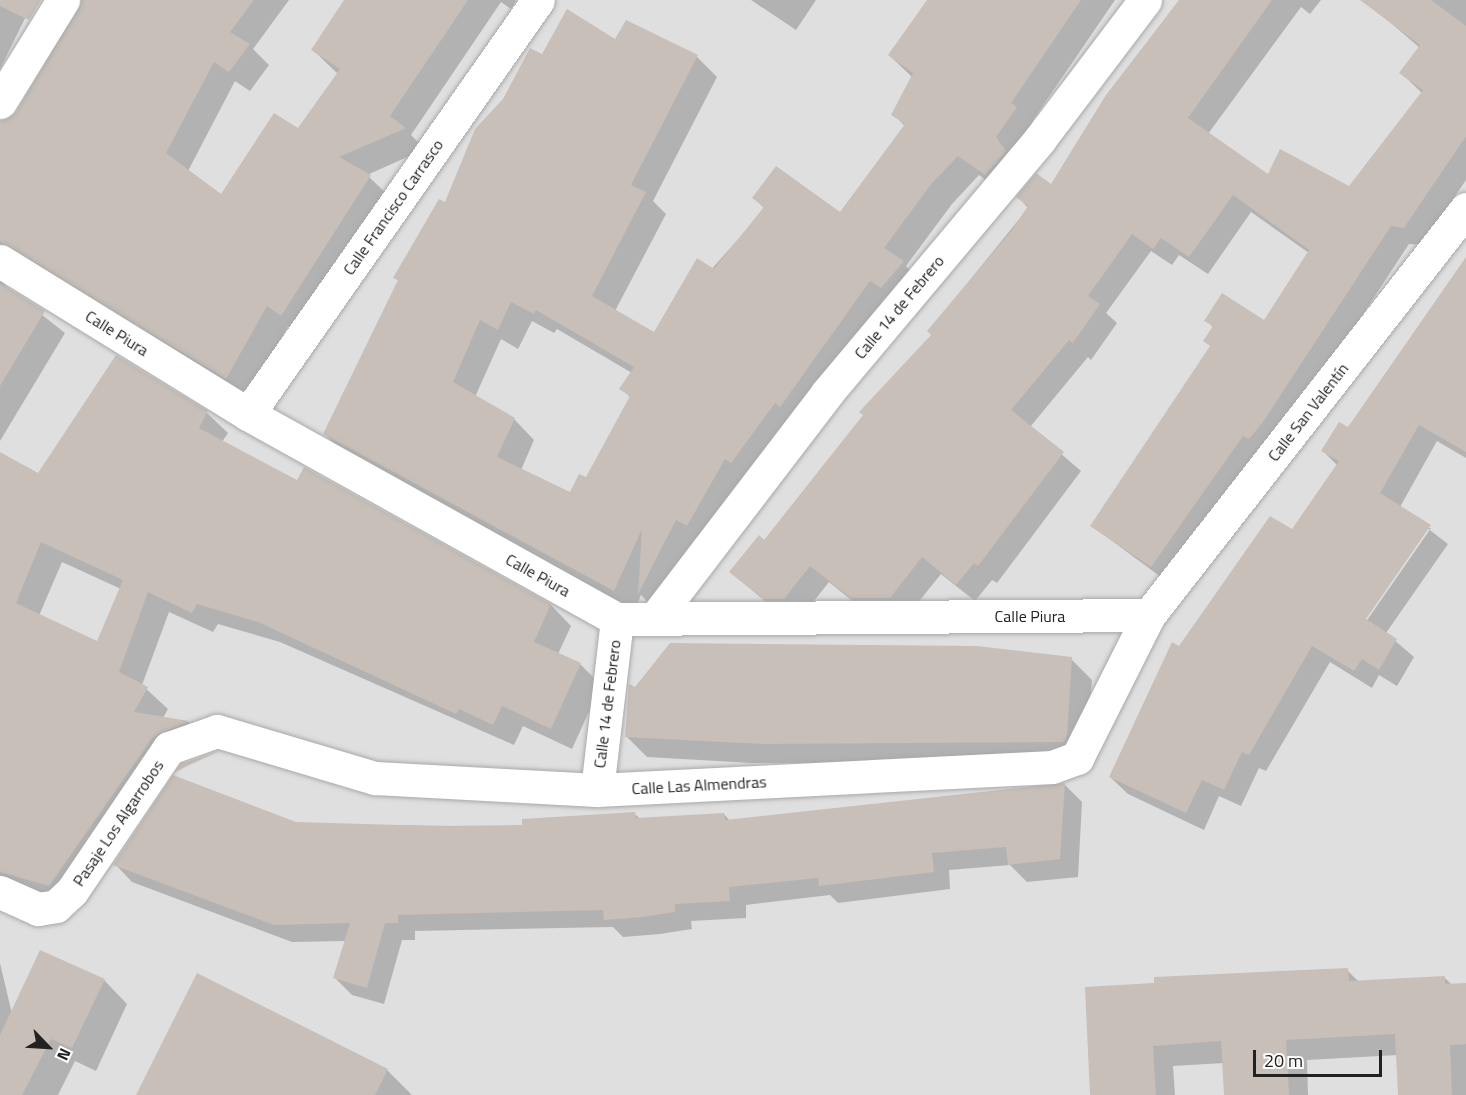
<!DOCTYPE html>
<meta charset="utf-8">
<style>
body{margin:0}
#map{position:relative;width:1466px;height:1095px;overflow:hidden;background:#f2efe9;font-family:"Titillium Web",sans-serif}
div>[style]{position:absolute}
.residential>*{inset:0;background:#e0dfdf}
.shadow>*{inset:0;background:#0003}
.building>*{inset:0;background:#c7bfb8}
.roads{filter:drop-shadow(0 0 2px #a9a9a9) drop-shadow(0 0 2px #a9a9a9)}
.minor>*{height:33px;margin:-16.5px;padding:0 16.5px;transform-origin:16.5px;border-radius:16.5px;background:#fff}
span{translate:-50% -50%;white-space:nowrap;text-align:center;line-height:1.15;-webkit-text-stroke:6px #fff;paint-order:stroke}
.street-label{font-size:16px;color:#222}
.north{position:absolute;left:18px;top:1017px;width:60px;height:60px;-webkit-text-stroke:4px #fff;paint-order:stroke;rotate:115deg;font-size:16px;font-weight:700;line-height:24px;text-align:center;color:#222}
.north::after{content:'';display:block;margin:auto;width:21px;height:27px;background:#222;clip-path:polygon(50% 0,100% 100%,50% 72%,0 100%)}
.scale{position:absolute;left:1253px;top:1050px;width:129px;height:27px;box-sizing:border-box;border:3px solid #222;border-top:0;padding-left:8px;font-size:18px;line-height:21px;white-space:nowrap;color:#222;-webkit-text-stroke:4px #fff;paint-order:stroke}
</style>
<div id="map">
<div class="residential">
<i style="clip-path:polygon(0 0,1466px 0,1466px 1095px,0 1095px)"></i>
</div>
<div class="shadow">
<i style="clip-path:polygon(0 0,34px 0,0 69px)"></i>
<i style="clip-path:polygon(81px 0,289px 0,253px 49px,269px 65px,250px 91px,235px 81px,188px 171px,222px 196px,299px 130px,338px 74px,313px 50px,346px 0,516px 0,511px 9px,501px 2px,411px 135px,425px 149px,367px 175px,390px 197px,303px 335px,288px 326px,247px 398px,4px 272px,4px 285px,65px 333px,0 441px,0 122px,17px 113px,80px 10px)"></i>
<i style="clip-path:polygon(751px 0,816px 0,796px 30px)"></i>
<i style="clip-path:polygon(evenodd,928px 0,1115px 0,1031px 123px,1036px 128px,1006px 195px,979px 175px,952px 204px,906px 266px,923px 283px,658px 613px,641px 595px,635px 610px,345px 454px,325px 434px,399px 281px,395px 278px,543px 56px,616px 41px,697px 57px,717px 77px,653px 201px,666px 214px,615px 311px,654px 334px,765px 209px,754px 198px,840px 214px,905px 126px,893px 114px,912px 77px,889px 55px,928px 0,532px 321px,554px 333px,557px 329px,632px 373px,621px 388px,631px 398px,586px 479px,570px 494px,521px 470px,534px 440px,514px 419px,475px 397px,501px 339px,518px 349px,532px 321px)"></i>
<i style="clip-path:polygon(1182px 0,1321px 0,1310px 14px,1301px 7px,1208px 134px,1268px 176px,1349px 188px,1422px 93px,1401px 73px,1420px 48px,1384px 17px,1397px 0,1466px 0,1466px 180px,1422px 245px,1409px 244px,1281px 439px,1169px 583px,1092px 526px,1211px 347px,1213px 327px,1206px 320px,1264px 322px,1309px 253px,1251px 212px,1208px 274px,1179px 255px,1172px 265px,1151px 251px,1106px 313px,1117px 323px,1091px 360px,1088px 357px,1030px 427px,1081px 471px,997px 583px,992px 580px,975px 601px,941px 574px,908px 615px,871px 616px,829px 582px,802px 616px,782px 616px,731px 572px,764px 542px,933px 335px,929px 331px,1028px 208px,1018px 197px,1052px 186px)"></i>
<i style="clip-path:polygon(evenodd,1466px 262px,1466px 458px,1437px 441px,1400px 507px,1448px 544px,1386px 633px,1414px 657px,1397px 686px,1379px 675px,1372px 688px,1330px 662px,1266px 771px,1259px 768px,1241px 806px,1219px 796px,1204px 830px,1128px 794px,1110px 777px,1179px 648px,1292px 531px,1338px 466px,1323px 451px,1348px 429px,1466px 262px,1427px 528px,1431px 528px,1363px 626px,1361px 625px,1427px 528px)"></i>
<i style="clip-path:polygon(207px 413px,228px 433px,222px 442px,297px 482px,305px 469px,551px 605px,571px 626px,558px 654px,580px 664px,601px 685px,572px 749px,523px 726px,514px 745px,280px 642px,218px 624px,213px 632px,169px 612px,142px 685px,168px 709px,163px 718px,188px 722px,208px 742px,174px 758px,75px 902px,0 886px,0 650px,97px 643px,121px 589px,62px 562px,38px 618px,0 599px,0 454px,39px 475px)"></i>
<i style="clip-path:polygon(1071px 659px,1092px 680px,1085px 762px,752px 763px,647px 757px,626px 736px,635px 689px)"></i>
<i style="clip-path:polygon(1064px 784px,1082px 802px,1078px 877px,1027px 882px,1010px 865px,949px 870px,950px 889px,838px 903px,830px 895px,746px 905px,746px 918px,691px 921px,692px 929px,660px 934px,623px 937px,613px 927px,415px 931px,415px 940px,402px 940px,384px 1004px,352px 995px,335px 978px,346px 941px,292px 942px,132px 882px,115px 864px,295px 824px,524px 827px,635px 814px,640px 819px,724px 814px,730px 821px)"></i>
<i style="clip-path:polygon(0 963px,12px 1014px,104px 980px,127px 1004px,96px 1071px,75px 1061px,58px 1095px,0 1095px)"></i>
<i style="clip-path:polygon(1347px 970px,1359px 982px,1444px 977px,1452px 985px,1466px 984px,1466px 1095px,1400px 1095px,1398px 1055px,1307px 1060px,1308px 1095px,1225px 1095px,1224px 1063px,1173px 1066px,1175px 1095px,1091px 1095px,1086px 988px)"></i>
<i style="clip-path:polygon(387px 1070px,412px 1095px,138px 1095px)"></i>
</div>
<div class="building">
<i style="clip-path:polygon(0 0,41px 0,29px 20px,0 6px)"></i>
<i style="clip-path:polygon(82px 0,254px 0,230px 32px,250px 44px,229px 72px,214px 62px,166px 153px,221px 194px,274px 113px,298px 128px,340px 69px,311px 50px,344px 0,468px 0,390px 116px,406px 128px,339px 157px,371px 175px,281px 316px,267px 306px,226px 379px,0 242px,0 121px,16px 112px)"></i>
<i style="clip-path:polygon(evenodd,927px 0,1081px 0,1011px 103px,1017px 107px,996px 137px,1006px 151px,985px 175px,958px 156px,932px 183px,884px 248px,904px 261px,881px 288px,870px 281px,780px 407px,775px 403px,731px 463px,725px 459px,687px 526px,676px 520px,638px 594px,642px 529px,614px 591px,323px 434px,398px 280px,393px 278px,439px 199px,445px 202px,475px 129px,503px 99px,530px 48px,542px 54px,567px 9px,615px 39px,626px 20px,698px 55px,631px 185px,646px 192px,592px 296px,654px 332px,697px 258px,714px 269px,764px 207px,752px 198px,776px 166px,840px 212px,905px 124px,891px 115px,913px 73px,888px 55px,927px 0,511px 302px,534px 314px,536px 310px,634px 367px,619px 389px,630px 396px,586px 477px,579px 474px,570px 492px,497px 457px,515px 418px,453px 382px,480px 320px,498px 330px,511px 302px)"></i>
<i style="clip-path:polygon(1179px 0,1272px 0,1188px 118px,1268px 174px,1280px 149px,1349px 186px,1423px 90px,1399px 73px,1420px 45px,1360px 0,1431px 0,1466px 26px,1466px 136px,1404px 228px,1391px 226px,1263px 422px,1249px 439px,1243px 436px,1151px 567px,1090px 526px,1210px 346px,1203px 341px,1213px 326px,1204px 321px,1222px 293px,1264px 320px,1309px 250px,1233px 195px,1189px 257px,1161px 238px,1153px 249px,1132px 234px,1088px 296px,1100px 304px,1073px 343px,1069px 340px,1011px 410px,1064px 452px,978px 566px,974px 563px,956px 585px,922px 557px,890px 598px,851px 598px,810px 566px,784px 599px,763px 599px,729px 572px,759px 535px,764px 540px,863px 415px,859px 412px,931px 335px,927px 331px,1011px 231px,1028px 206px,1016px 197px,1036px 173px,1051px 184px,1106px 95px)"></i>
<i style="clip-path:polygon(1466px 257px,1466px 452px,1419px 425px,1380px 493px,1431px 525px,1366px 619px,1397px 639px,1379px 670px,1362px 659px,1354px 671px,1312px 646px,1249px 755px,1242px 752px,1224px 790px,1202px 780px,1186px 813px,1109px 777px,1172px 642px,1179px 646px,1270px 516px,1292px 529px,1339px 461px,1321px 451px,1339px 422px,1348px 427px)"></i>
<i style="clip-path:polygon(0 283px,45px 311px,0 386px)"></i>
<i style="clip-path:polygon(evenodd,116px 355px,208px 411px,199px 428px,297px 480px,304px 467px,551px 604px,534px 642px,581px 663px,551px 729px,502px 706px,493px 725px,459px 709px,456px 714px,258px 622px,197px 604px,192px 613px,148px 592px,119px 672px,148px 687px,134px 712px,189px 721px,153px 737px,49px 886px,0 872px,0 452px,38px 473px,116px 355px,41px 542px,123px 580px,97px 641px,16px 603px,41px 542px)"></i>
<i style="clip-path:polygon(670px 643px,977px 646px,1072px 657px,1067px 735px,1064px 742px,763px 744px,625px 737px,629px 684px,635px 687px)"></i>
<i style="clip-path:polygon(219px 751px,175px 772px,181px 764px)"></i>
<i style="clip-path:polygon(173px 775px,296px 822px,434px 826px,522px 825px,522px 819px,635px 812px,636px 818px,724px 813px,725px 820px,1065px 783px,1060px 859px,1008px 865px,1006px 847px,932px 853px,934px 872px,819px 886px,818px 878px,729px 887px,730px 901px,675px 904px,675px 912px,642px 917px,604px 920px,603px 910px,398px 915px,398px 923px,385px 923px,367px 988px,333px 978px,350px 923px,274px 925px,113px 865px)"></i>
<i style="clip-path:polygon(40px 950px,105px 979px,72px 1048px,51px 1039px,22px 1095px,0 1095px,0 1035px)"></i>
<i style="clip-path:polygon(1348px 968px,1349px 981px,1445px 976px,1445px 984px,1466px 983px,1466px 1044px,1450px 1045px,1452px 1095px,1398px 1095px,1395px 1034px,1286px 1040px,1289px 1095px,1224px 1095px,1221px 1041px,1153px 1046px,1156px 1095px,1090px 1095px,1085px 987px,1154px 983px,1154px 977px)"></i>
<i style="clip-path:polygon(197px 973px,388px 1069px,375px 1095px,136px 1095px)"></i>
</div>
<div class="roads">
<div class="minor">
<i style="left:0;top:102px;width:120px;rotate:-58.3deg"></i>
<i style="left:0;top:261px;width:291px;rotate:31.7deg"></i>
<i style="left:248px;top:414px;width:422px;rotate:29.1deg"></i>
<i style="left:617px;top:619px;width:532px;rotate:-0.43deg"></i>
<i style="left:248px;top:414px;width:505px;rotate:-54.99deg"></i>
<i style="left:656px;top:617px;width:282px;rotate:-52.6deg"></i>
<i style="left:827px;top:393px;width:331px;rotate:-50deg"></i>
<i style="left:1040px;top:139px;width:174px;rotate:-52.9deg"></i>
<i style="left:597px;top:790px;width:172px;rotate:-83.3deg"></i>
<i style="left:0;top:892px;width:42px;rotate:24.1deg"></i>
<i style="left:38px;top:909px;width:18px;rotate:-9deg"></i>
<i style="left:56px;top:906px;width:22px;rotate:-43deg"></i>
<i style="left:72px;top:891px;width:173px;rotate:-55.9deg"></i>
<i style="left:169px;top:748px;width:51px;rotate:-19.5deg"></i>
<i style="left:217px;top:731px;width:165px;rotate:16.6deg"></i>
<i style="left:375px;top:778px;width:222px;rotate:3.1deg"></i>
<i style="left:597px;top:790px;width:456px;rotate:-2.9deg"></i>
<i style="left:1052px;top:767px;width:27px;rotate:-20deg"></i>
<i style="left:1077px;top:758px;width:160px;rotate:-63.3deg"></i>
<i style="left:1149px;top:615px;width:515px;rotate:-52.02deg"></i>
</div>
</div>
<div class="street-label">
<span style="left:393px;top:207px;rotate:-55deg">Calle Francisco Carrasco</span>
<span style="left:899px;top:307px;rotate:-50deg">Calle 14 de Febrero</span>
<span style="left:117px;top:333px;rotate:32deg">Calle Piura</span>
<span style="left:1308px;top:412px;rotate:-52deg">Calle San Valentín</span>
<span style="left:538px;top:575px;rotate:29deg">Calle Piura</span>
<span style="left:1030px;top:616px">Calle Piura</span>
<span style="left:607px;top:704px;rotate:-83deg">Calle 14 de Febrero</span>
<span style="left:699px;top:785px;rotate:-3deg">Calle Las Almendras</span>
<span style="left:118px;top:823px;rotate:-56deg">Pasaje Los Algarrobos</span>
</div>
<div class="north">N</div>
<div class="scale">20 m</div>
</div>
